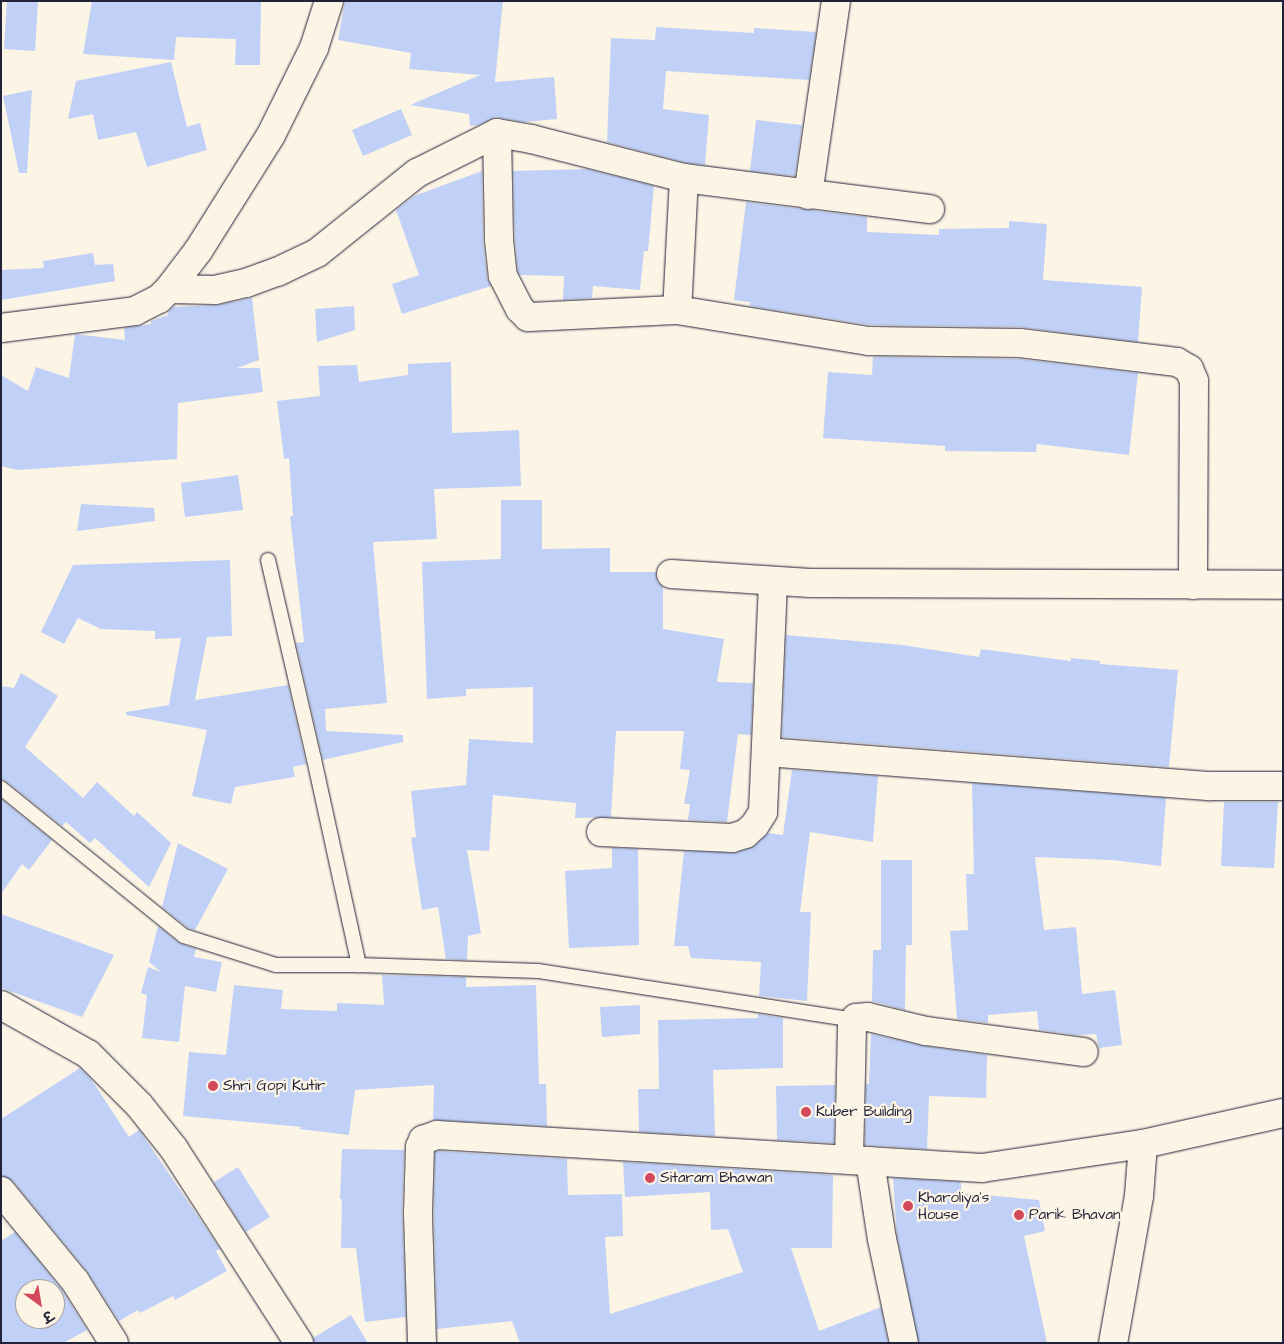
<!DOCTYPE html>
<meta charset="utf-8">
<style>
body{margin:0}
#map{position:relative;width:1284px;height:1344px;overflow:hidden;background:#fcf5e5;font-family:"Architects Daughter","Playpen Sans Deva",sans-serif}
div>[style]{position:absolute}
.building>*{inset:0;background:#c0d0f6}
.roads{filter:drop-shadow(0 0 1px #22223b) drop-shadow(0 0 1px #22223b)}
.lane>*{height:14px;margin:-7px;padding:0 7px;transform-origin:7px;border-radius:7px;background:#fcf5e5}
.street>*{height:28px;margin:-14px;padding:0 14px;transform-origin:14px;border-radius:14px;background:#fcf5e5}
.dots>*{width:14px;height:14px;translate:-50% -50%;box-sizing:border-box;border:2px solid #fcf5e5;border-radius:50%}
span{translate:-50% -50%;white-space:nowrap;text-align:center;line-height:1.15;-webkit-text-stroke:4.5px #fcf5e5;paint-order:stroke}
.poi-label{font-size:15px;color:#22223b}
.left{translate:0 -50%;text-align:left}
.frame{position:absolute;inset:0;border:2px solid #22223b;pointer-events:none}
.north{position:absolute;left:15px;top:1279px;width:50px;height:50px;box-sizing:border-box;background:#fcf5e5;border:1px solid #a5a1a1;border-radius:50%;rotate:148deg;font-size:14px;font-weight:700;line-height:20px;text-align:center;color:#22223b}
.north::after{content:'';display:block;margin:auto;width:18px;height:22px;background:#d1495b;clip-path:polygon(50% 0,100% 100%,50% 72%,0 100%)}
</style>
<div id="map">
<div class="building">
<i style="clip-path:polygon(7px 1px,38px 1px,35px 51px,4px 49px)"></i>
<i style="clip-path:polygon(92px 1px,261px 1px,260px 65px,235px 65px,236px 39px,176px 37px,174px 60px,83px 54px)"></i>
<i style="clip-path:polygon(345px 1px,503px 1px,495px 82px,554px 77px,557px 119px,523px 122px,496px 117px,478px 125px,470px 126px,469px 114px,410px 105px,480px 75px,409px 69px,411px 53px,338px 40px)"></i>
<i style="clip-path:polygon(656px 27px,754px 33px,754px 28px,816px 32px,809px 80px,666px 71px,663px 109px,709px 115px,705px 165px,687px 163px,607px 142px,611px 38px,655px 40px)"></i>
<i style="clip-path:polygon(171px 62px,187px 127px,200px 123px,207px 150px,147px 167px,136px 132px,98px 140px,93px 114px,68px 119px,76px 81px)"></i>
<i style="clip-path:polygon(32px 90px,27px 173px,19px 173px,3px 96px)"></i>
<i style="clip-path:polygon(401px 109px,412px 135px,363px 156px,352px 130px)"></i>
<i style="clip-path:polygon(756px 120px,802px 125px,795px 176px,750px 171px)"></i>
<i style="clip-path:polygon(587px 169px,654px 186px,648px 251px,644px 251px,640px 290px,593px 286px,592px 298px,563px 300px,564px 276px,520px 275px,518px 271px,515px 239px,513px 171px)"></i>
<i style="clip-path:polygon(482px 171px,483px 242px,487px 278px,491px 286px,402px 314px,392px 284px,419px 275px,396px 210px,414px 196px)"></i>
<i style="clip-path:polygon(746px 202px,867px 217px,867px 232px,939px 235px,939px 229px,1009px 228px,1009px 221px,1047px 224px,1043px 280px,1142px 287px,1138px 342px,1020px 327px,870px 325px,750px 306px,750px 302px,734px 300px)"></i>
<i style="clip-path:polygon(93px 253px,95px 265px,113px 264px,115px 281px,1px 300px,1px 270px,44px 268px,43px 261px)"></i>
<i style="clip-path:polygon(252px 298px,259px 360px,237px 368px,260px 368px,263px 392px,178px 403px,177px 459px,18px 470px,1px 466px,1px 375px,28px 391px,36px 367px,69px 378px,75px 334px,125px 340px,124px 328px,151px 324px,151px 321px,168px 315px,168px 312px,173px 307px,218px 305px)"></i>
<i style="clip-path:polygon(354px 306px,355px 330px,317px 342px,315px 309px)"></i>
<i style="clip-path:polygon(873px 357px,1019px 359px,1138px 373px,1129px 455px,1037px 444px,1036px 452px,945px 451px,945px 446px,823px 438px,828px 372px,872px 375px)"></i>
<i style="clip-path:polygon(451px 362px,452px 433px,519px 430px,521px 486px,434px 489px,437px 539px,373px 542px,387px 703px,325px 709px,326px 731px,403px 735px,403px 742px,323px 760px,296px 643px,304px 642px,290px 516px,293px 516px,289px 458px,284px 459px,277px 401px,320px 396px,318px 366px,357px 365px,359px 382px,408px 375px,408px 364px)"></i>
<i style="clip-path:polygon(238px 475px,243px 510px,185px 517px,181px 483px)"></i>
<i style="clip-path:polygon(501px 500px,542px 500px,542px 549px,610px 548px,610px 572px,656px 572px,657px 581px,663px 587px,663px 629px,724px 639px,717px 682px,753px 683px,751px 735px,738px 734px,727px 822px,688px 820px,690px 804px,684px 804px,690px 770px,680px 769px,684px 731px,616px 731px,611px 817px,575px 818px,576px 803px,493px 795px,489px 851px,467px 850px,481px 933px,468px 936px,467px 960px,446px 959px,438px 907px,422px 910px,411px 838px,416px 837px,411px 791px,466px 785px,469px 739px,533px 743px,533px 687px,466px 689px,466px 696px,427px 699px,422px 562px,501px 559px)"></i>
<i style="clip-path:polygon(81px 504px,154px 508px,155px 521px,77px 531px)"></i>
<i style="clip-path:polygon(230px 560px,232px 636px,207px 637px,195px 700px,288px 685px,306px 764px,293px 767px,295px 777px,235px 787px,231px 804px,192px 796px,207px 730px,126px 715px,126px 712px,169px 705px,181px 638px,155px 639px,155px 631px,101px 629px,78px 618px,64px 644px,41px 632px,73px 565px)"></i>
<i style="clip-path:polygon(786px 635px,902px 645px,979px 657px,981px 649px,1071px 661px,1071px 658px,1100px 661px,1100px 664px,1178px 670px,1169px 767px,782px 737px)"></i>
<i style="clip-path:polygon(21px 673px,58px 696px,25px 747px,83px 798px,97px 782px,134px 816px,137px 812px,171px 843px,149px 887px,95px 838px,90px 843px,66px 822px,62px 826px,6px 781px,1px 779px,1px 686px,14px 688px)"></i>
<i style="clip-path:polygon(792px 770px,878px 776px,873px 842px,810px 832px,800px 912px,811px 912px,807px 1001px,759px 996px,761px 962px,691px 958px,688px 946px,674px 946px,684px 851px,736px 853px,755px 846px,768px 833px,783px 835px)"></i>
<i style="clip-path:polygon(972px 783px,1166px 798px,1161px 866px,1112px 860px,1035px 857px,1044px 930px,1076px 927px,1082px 994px,1115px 990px,1122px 1045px,1099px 1048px,1096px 1034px,1077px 1035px,1039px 1030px,1037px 1011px,988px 1015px,988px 1023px,957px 1019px,950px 931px,968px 930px,966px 874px,974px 874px)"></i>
<i style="clip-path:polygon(1px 799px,52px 840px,29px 870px,22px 864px,1px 894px)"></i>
<i style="clip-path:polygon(1224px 802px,1278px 802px,1274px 868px,1221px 866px)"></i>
<i style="clip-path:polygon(178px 843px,228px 869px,195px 930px,188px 928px,162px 907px)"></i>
<i style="clip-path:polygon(612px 848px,638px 849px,639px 945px,569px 948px,565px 871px,612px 868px)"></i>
<i style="clip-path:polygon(881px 860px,912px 860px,912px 945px,906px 945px,905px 1010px,872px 1001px,873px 950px,881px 950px)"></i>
<i style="clip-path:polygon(1px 914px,114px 955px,82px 1017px,1px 988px)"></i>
<i style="clip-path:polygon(158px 926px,179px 943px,196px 949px,194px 957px,222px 962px,216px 992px,185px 986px,179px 1042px,142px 1038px,147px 995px,141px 993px,148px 967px,161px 972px,149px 962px)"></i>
<i style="clip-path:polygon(382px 975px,466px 977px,466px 987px,536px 985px,539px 1084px,546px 1084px,547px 1126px,433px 1120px,434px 1085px,355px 1090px,349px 1135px,299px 1129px,302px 1127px,183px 1116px,189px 1052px,226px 1055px,234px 985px,283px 990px,281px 1009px,337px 1011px,337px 1003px,384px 1005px)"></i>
<i style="clip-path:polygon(640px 1005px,640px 1034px,602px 1037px,600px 1007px)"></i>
<i style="clip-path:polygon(758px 1014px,783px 1018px,783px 1068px,713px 1070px,715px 1136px,639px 1132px,638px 1089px,659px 1089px,658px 1020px,758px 1018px)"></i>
<i style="clip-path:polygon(871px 1034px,924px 1046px,987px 1055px,986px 1098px,929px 1096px,927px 1149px,865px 1145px,866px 1084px,869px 1084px)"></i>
<i style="clip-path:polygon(80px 1068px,91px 1079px,129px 1137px,139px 1130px,142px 1134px,220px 1249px,216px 1251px,227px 1271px,175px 1300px,173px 1296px,140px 1313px,138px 1310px,119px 1321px,87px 1271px,13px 1181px,1px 1176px,1px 1119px)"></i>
<i style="clip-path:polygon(835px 1085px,834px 1143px,777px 1140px,776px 1086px)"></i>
<i style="clip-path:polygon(342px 1149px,404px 1150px,402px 1213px,406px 1317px,365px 1322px,356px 1248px,341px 1248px,342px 1199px,340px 1199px)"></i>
<i style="clip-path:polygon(439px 1151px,567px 1159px,568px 1195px,622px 1194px,623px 1236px,605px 1237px,610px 1314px,743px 1272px,728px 1229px,711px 1230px,710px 1192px,625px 1197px,623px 1162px,833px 1175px,832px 1248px,791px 1248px,819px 1331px,881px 1307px,888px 1343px,520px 1343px,512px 1321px,437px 1329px,434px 1213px,435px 1152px)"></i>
<i style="clip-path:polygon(238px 1167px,270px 1217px,246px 1232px,214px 1182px)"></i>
<i style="clip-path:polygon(893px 1178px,961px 1182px,961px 1193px,1039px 1200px,1045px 1231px,1024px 1236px,1047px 1343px,919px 1343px,897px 1236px)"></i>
<i style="clip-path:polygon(evenodd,15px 1232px,62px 1290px,87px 1330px,63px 1343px,1px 1343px,1px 1241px,15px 1232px,25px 1289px,55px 1289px,55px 1319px,25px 1319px,25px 1289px)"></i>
<i style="clip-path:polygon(351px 1315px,368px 1343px,315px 1343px,313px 1338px)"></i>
</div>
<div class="roads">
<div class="lane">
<i style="left:268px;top:560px;width:204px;rotate:77deg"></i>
<i style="left:314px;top:759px;width:211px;rotate:77.7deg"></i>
<i style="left:1px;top:788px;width:235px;rotate:39deg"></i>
<i style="left:184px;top:936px;width:96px;rotate:17.5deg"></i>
<i style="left:276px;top:965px;width:83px"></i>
<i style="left:359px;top:965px;width:179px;rotate:1.9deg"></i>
<i style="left:538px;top:971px;width:320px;rotate:8.8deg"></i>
</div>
<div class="street">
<i style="left:497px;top:133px;width:107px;rotate:88.9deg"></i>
<i style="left:499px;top:240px;width:36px;rotate:84deg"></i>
<i style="left:503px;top:276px;width:37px;rotate:63deg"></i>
<i style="left:520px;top:309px;width:11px;rotate:45deg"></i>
<i style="left:528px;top:317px;width:149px;rotate:-2.7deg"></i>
<i style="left:684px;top:178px;width:132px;rotate:93deg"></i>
<i style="left:677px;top:310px;width:194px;rotate:9.2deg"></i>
<i style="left:869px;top:341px;width:151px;rotate:0.8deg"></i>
<i style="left:1020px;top:343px;width:158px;rotate:6.9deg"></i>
<i style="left:1177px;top:362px;width:14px;rotate:30deg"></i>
<i style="left:1189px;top:369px;width:13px;rotate:67deg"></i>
<i style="left:1194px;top:381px;width:204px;rotate:90.3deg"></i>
<i style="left:808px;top:195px;width:196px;rotate:-81.8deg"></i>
<i style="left:169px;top:289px;width:46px;rotate:1.2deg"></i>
<i style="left:215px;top:290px;width:32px;rotate:-13deg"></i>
<i style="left:246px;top:283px;width:33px;rotate:-20deg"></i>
<i style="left:277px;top:272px;width:44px;rotate:-25.4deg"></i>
<i style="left:317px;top:253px;width:128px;rotate:-38.7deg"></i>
<i style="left:417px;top:173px;width:89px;rotate:-26.6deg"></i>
<i style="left:497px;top:133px;width:35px;rotate:10deg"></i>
<i style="left:531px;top:139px;width:158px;rotate:14.3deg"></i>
<i style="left:684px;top:178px;width:248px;rotate:7.2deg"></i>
<i style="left:1px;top:328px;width:135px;rotate:-7.2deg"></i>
<i style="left:135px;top:311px;width:27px;rotate:-27deg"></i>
<i style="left:159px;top:299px;width:14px;rotate:-45deg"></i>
<i style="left:169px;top:289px;width:48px;rotate:-52.7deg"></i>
<i style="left:198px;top:251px;width:137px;rotate:-57.8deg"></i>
<i style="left:271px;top:135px;width:97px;rotate:-63.7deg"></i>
<i style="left:314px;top:48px;width:49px;rotate:-72.3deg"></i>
<i style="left:671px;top:574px;width:139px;rotate:3.7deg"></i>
<i style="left:810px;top:583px;width:473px;rotate:0.2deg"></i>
<i style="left:766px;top:752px;width:446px;rotate:4.4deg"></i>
<i style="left:1211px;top:786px;width:72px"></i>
<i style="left:601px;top:832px;width:131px;rotate:2.6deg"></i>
<i style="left:732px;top:838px;width:14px;rotate:-17deg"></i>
<i style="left:745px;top:834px;width:13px;rotate:-42deg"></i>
<i style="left:755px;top:825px;width:15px;rotate:-58deg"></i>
<i style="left:763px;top:812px;width:231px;rotate:-87.5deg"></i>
<i style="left:1px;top:1005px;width:100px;rotate:29.4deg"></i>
<i style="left:88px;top:1054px;width:72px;rotate:45deg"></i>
<i style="left:139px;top:1105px;width:56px;rotate:51.5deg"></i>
<i style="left:174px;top:1149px;width:231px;rotate:57.2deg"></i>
<i style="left:1143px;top:1144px;width:143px;rotate:-12.5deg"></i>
<i style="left:849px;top:1159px;width:133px;rotate:-88.7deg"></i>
<i style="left:852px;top:1026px;width:9px;rotate:-63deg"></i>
<i style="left:856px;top:1018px;width:12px;rotate:-5deg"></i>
<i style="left:868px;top:1017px;width:60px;rotate:13.6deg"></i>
<i style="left:926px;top:1031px;width:159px;rotate:7.6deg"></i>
<i style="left:870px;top:1161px;width:79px;rotate:81.3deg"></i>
<i style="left:882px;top:1239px;width:106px;rotate:78.1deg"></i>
<i style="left:1px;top:1191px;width:117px;rotate:50.6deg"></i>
<i style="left:75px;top:1281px;width:73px;rotate:57.8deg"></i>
<i style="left:422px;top:1343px;width:130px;rotate:-91.8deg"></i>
<i style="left:418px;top:1213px;width:66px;rotate:-88.3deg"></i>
<i style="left:420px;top:1147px;width:8px;rotate:-67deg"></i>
<i style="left:423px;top:1140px;width:15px;rotate:-20deg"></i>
<i style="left:437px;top:1135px;width:546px;rotate:3.47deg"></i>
<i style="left:982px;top:1168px;width:163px;rotate:-8.5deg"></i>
<i style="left:1143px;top:1144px;width:52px;rotate:94.4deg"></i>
<i style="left:1139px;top:1196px;width:149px;rotate:100deg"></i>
</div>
</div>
<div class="dots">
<i style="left:213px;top:1086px;background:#d1495b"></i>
<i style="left:806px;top:1112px;background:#d1495b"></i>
<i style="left:650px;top:1178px;background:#d1495b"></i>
<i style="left:908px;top:1206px;background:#d1495b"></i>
<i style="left:1019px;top:1215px;background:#d1495b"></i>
</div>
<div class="poi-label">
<span class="left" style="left:223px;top:1086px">Shri Gopi Kutir</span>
<span class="left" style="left:816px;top:1112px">Kuber Building</span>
<span class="left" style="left:660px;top:1178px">Sitaram Bhawan</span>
<span class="left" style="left:918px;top:1206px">Kharoliya's<br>House</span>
<span class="left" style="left:1029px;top:1215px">Parik Bhavan</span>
</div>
<div class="frame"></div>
<div class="north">उ</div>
</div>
